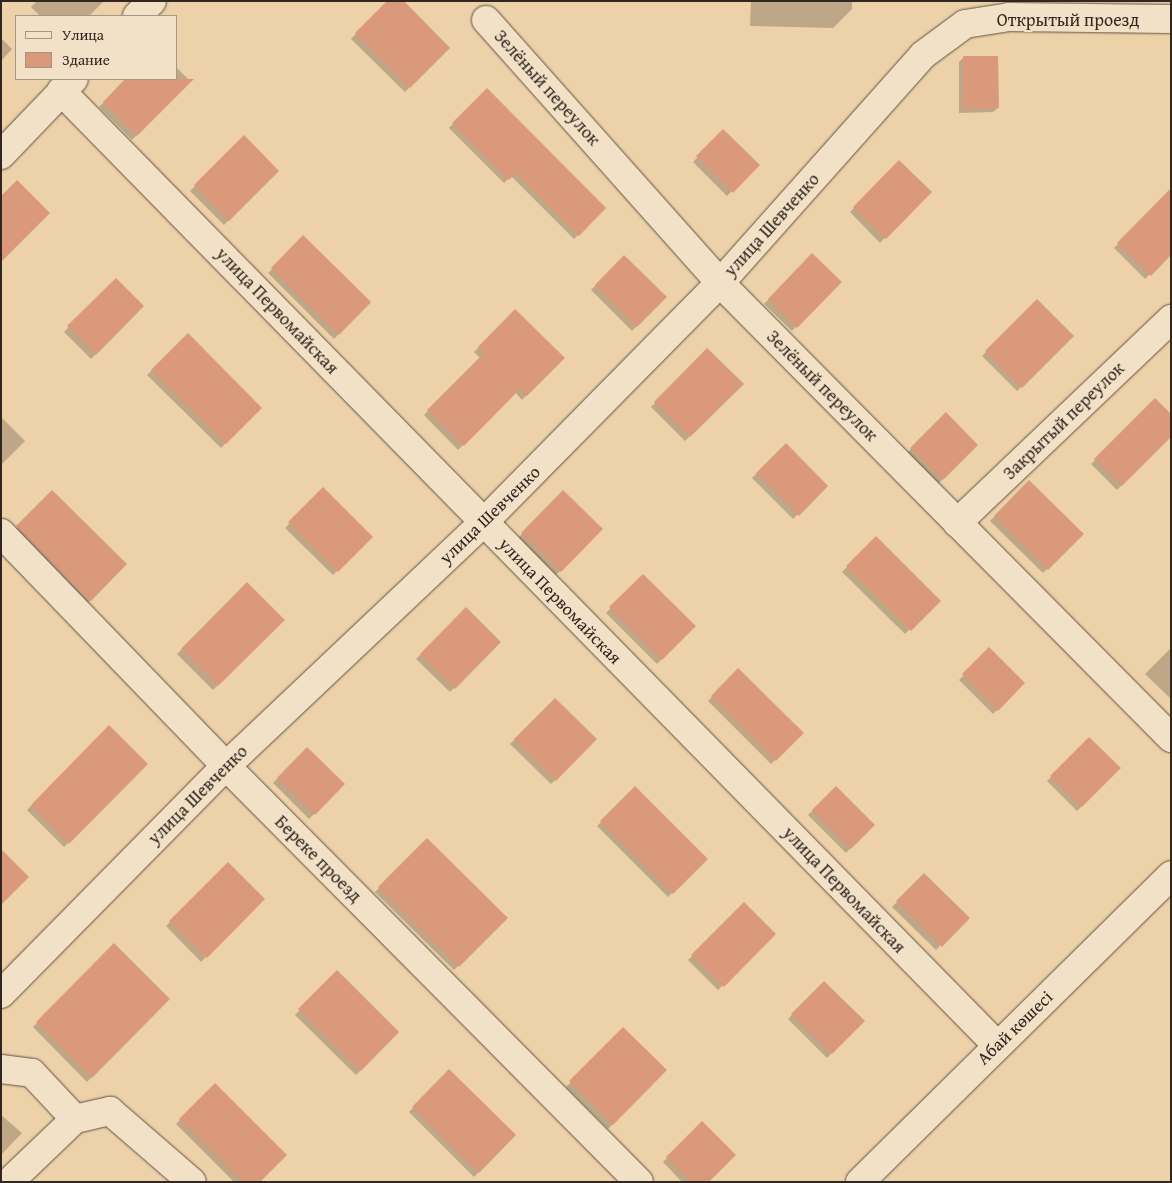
<!DOCTYPE html>
<meta charset="utf-8">
<style>
body{margin:0}
#map{position:relative;width:1172px;height:1183px;overflow:hidden;background:#edd1a9;font-family:"Gentium Book Plus",serif}
div>[style]{position:absolute}
.shadow>*{inset:0;background:#0003}
.building>*{inset:0;background:#da997a}
.roads{filter:drop-shadow(0 0 1px #615242) drop-shadow(0 0 1px #615242)}
.minor>*{height:28px;margin:-14px;padding:0 14px;transform-origin:14px;border-radius:14px;background:#f3e1c7}
span{translate:-50% -50%;white-space:nowrap;text-align:center;line-height:1.15;-webkit-text-stroke:4px #f3e1c7;paint-order:stroke}
.street-label{font-size:18px;color:#322720}
.frame{position:absolute;inset:0;border:2px solid #322720;pointer-events:none}
.legend{position:absolute;left:15px;top:15px;width:162px;height:65px;box-sizing:border-box;background:#f3e1c7;border:1px solid #a69784;margin:0;padding:6px 9px;list-style:none;font-size:15px;color:#322720}
.legend li{display:flex;align-items:center;gap:10px;height:25px}
.legend b{width:25px;border:1px solid #a69784}
</style>
<div id="map">
<div class="shadow">
<i style="clip-path:polygon(37px 1px,104px 1px,89px 16px,40px 16px,31px 7px)"></i>
<i style="clip-path:polygon(389px 1px,449px 48px,405px 92px,351px 39px)"></i>
<i style="clip-path:polygon(751px 1px,852px 1px,852px 9px,833px 28px,750px 26px)"></i>
<i style="clip-path:polygon(1px 38px,12px 49px,1px 61px)"></i>
<i style="clip-path:polygon(963px 58px,998px 108px,993px 112px,959px 113px,959px 62px)"></i>
<i style="clip-path:polygon(176px 67px,190px 81px,132px 140px,99px 107px,127px 79px,176px 79px)"></i>
<i style="clip-path:polygon(487px 89px,604px 208px,574px 239px,511px 176px,504px 183px,449px 128px)"></i>
<i style="clip-path:polygon(723px 131px,758px 165px,727px 196px,693px 162px)"></i>
<i style="clip-path:polygon(244px 137px,278px 171px,224px 225px,190px 191px)"></i>
<i style="clip-path:polygon(899px 162px,930px 192px,880px 243px,850px 212px)"></i>
<i style="clip-path:polygon(1171px 190px,1171px 254px,1145px 279px,1114px 248px)"></i>
<i style="clip-path:polygon(303px 237px,370px 303px,334px 339px,268px 273px)"></i>
<i style="clip-path:polygon(812px 255px,840px 282px,792px 331px,764px 304px)"></i>
<i style="clip-path:polygon(624px 257px,665px 297px,632px 331px,591px 290px)"></i>
<i style="clip-path:polygon(116px 279px,143px 306px,91px 359px,64px 332px)"></i>
<i style="clip-path:polygon(1037px 301px,1072px 336px,1017px 391px,982px 356px)"></i>
<i style="clip-path:polygon(515px 310px,563px 358px,522px 400px,515px 392px,458px 450px,424px 415px,480px 358px,474px 352px)"></i>
<i style="clip-path:polygon(188px 335px,260px 408px,221px 448px,147px 375px)"></i>
<i style="clip-path:polygon(707px 350px,742px 384px,685px 441px,651px 407px)"></i>
<i style="clip-path:polygon(1155px 400px,1171px 436px,1117px 490px,1091px 464px)"></i>
<i style="clip-path:polygon(946px 414px,976px 445px,938px 484px,907px 453px)"></i>
<i style="clip-path:polygon(1px 417px,25px 441px,1px 465px)"></i>
<i style="clip-path:polygon(786px 445px,826px 486px,793px 519px,752px 478px)"></i>
<i style="clip-path:polygon(1029px 482px,1082px 534px,1043px 573px,990px 521px)"></i>
<i style="clip-path:polygon(323px 489px,371px 537px,333px 575px,285px 528px)"></i>
<i style="clip-path:polygon(52px 492px,125px 564px,86px 605px,13px 532px)"></i>
<i style="clip-path:polygon(563px 492px,601px 529px,556px 575px,518px 538px)"></i>
<i style="clip-path:polygon(876px 538px,939px 601px,905px 634px,842px 572px)"></i>
<i style="clip-path:polygon(643px 575px,694px 626px,657px 664px,606px 613px)"></i>
<i style="clip-path:polygon(247px 584px,283px 620px,213px 690px,177px 654px)"></i>
<i style="clip-path:polygon(466px 609px,499px 642px,450px 692px,416px 659px)"></i>
<i style="clip-path:polygon(1171px 648px,1171px 699px,1145px 674px)"></i>
<i style="clip-path:polygon(989px 649px,1024px 683px,993px 714px,959px 680px)"></i>
<i style="clip-path:polygon(738px 670px,802px 733px,771px 764px,708px 701px)"></i>
<i style="clip-path:polygon(555px 700px,596px 739px,551px 784px,510px 744px)"></i>
<i style="clip-path:polygon(109px 727px,147px 764px,64px 847px,27px 810px)"></i>
<i style="clip-path:polygon(1089px 738px,1119px 768px,1077px 811px,1047px 781px)"></i>
<i style="clip-path:polygon(307px 748px,344px 784px,309px 819px,273px 783px)"></i>
<i style="clip-path:polygon(635px 788px,706px 859px,668px 897px,597px 826px)"></i>
<i style="clip-path:polygon(836px 788px,873px 825px,846px 853px,808px 815px)"></i>
<i style="clip-path:polygon(427px 839px,506px 918px,454px 970px,375px 892px)"></i>
<i style="clip-path:polygon(228px 864px,263px 899px,201px 962px,166px 926px)"></i>
<i style="clip-path:polygon(924px 875px,968px 918px,936px 950px,892px 907px)"></i>
<i style="clip-path:polygon(744px 904px,774px 934px,718px 990px,688px 960px)"></i>
<i style="clip-path:polygon(114px 945px,168px 999px,87px 1082px,33px 1027px)"></i>
<i style="clip-path:polygon(337px 972px,398px 1032px,356px 1075px,295px 1015px)"></i>
<i style="clip-path:polygon(824px 982px,863px 1021px,827px 1058px,788px 1019px)"></i>
<i style="clip-path:polygon(623px 1029px,665px 1071px,608px 1129px,566px 1087px)"></i>
<i style="clip-path:polygon(449px 1071px,514px 1135px,474px 1177px,409px 1112px)"></i>
<i style="clip-path:polygon(215px 1085px,258px 1182px,234px 1182px,176px 1124px)"></i>
<i style="clip-path:polygon(1px 1115px,22px 1133px,1px 1155px)"></i>
<i style="clip-path:polygon(702px 1123px,707px 1182px,682px 1182px,663px 1162px)"></i>
</div>
<div class="building">
<i style="clip-path:polygon(387px 1px,404px 1px,450px 48px,410px 88px,355px 33px)"></i>
<i style="clip-path:polygon(963px 56px,998px 56px,999px 108px,963px 109px)"></i>
<i style="clip-path:polygon(125px 79px,194px 79px,137px 136px,103px 102px)"></i>
<i style="clip-path:polygon(487px 88px,606px 208px,579px 236px,516px 173px,509px 180px,452px 123px)"></i>
<i style="clip-path:polygon(723px 129px,760px 165px,733px 193px,696px 156px)"></i>
<i style="clip-path:polygon(244px 135px,279px 171px,229px 221px,194px 185px)"></i>
<i style="clip-path:polygon(899px 160px,932px 192px,886px 239px,853px 207px)"></i>
<i style="clip-path:polygon(17px 180px,50px 213px,1px 262px,1px 196px)"></i>
<i style="clip-path:polygon(1171px 188px,1171px 255px,1151px 276px,1117px 243px)"></i>
<i style="clip-path:polygon(303px 235px,371px 302px,339px 335px,271px 268px)"></i>
<i style="clip-path:polygon(812px 253px,842px 282px,797px 328px,768px 299px)"></i>
<i style="clip-path:polygon(624px 255px,667px 297px,637px 327px,595px 285px)"></i>
<i style="clip-path:polygon(116px 278px,144px 306px,96px 355px,67px 326px)"></i>
<i style="clip-path:polygon(1037px 299px,1074px 336px,1022px 388px,985px 351px)"></i>
<i style="clip-path:polygon(515px 309px,565px 358px,527px 396px,520px 389px,464px 446px,427px 410px,484px 353px,478px 347px)"></i>
<i style="clip-path:polygon(188px 333px,262px 408px,226px 444px,151px 370px)"></i>
<i style="clip-path:polygon(707px 348px,744px 384px,690px 437px,654px 402px)"></i>
<i style="clip-path:polygon(1155px 398px,1171px 414px,1171px 437px,1122px 486px,1094px 459px)"></i>
<i style="clip-path:polygon(946px 412px,978px 445px,943px 480px,910px 448px)"></i>
<i style="clip-path:polygon(786px 443px,828px 486px,799px 516px,756px 473px)"></i>
<i style="clip-path:polygon(1029px 480px,1084px 534px,1048px 570px,994px 516px)"></i>
<i style="clip-path:polygon(323px 487px,373px 537px,338px 572px,288px 522px)"></i>
<i style="clip-path:polygon(52px 490px,127px 564px,91px 601px,16px 526px)"></i>
<i style="clip-path:polygon(563px 490px,603px 529px,561px 572px,521px 533px)"></i>
<i style="clip-path:polygon(876px 536px,941px 601px,911px 631px,846px 566px)"></i>
<i style="clip-path:polygon(643px 574px,696px 626px,662px 660px,609px 607px)"></i>
<i style="clip-path:polygon(247px 582px,285px 620px,218px 686px,181px 649px)"></i>
<i style="clip-path:polygon(466px 607px,501px 642px,455px 689px,420px 654px)"></i>
<i style="clip-path:polygon(989px 647px,1025px 683px,998px 711px,962px 674px)"></i>
<i style="clip-path:polygon(738px 668px,804px 733px,776px 761px,711px 696px)"></i>
<i style="clip-path:polygon(555px 698px,597px 739px,556px 781px,514px 739px)"></i>
<i style="clip-path:polygon(109px 725px,148px 764px,69px 844px,31px 805px)"></i>
<i style="clip-path:polygon(1089px 737px,1121px 768px,1082px 807px,1050px 776px)"></i>
<i style="clip-path:polygon(307px 747px,345px 784px,315px 815px,277px 778px)"></i>
<i style="clip-path:polygon(635px 786px,708px 859px,673px 894px,600px 821px)"></i>
<i style="clip-path:polygon(836px 786px,875px 825px,851px 849px,812px 810px)"></i>
<i style="clip-path:polygon(427px 838px,508px 918px,459px 967px,378px 887px)"></i>
<i style="clip-path:polygon(1px 849px,29px 877px,1px 905px)"></i>
<i style="clip-path:polygon(228px 862px,265px 899px,207px 958px,169px 921px)"></i>
<i style="clip-path:polygon(924px 873px,970px 918px,942px 947px,896px 901px)"></i>
<i style="clip-path:polygon(744px 902px,776px 934px,724px 987px,691px 955px)"></i>
<i style="clip-path:polygon(114px 943px,170px 999px,92px 1078px,36px 1022px)"></i>
<i style="clip-path:polygon(337px 970px,399px 1032px,361px 1071px,298px 1009px)"></i>
<i style="clip-path:polygon(824px 981px,865px 1021px,832px 1054px,791px 1014px)"></i>
<i style="clip-path:polygon(623px 1027px,667px 1070px,613px 1125px,569px 1081px)"></i>
<i style="clip-path:polygon(449px 1069px,516px 1135px,479px 1173px,412px 1107px)"></i>
<i style="clip-path:polygon(215px 1083px,287px 1155px,260px 1182px,243px 1182px,179px 1119px)"></i>
<i style="clip-path:polygon(702px 1121px,736px 1155px,709px 1182px,691px 1182px,666px 1157px)"></i>
</div>
<div class="roads">
<div class="minor">
<i style="left:137px;top:16px;width:21px;rotate:-45deg"></i>
<i style="left:486px;top:20px;width:352px;rotate:48.3deg"></i>
<i style="left:720px;top:283px;width:641px;rotate:45.25deg"></i>
<i style="left:61px;top:91px;width:1336px;rotate:45.55deg"></i>
<i style="left:1px;top:155px;width:105px;rotate:-46.2deg"></i>
<i style="left:957px;top:523px;width:296px;rotate:-43.6deg"></i>
<i style="left:1px;top:533px;width:324px;rotate:46deg"></i>
<i style="left:226px;top:766px;width:586px;rotate:45.21deg"></i>
<i style="left:1px;top:994px;width:320px;rotate:-45.4deg"></i>
<i style="left:226px;top:766px;width:354px;rotate:-43.4deg"></i>
<i style="left:483px;top:523px;width:337px;rotate:-45.4deg"></i>
<i style="left:720px;top:283px;width:305px;rotate:-48.3deg"></i>
<i style="left:923px;top:55px;width:52px;rotate:-36.4deg"></i>
<i style="left:965px;top:24px;width:45px;rotate:-9deg"></i>
<i style="left:1009px;top:17px;width:162px;rotate:0.7deg"></i>
<i style="left:1px;top:1069px;width:31px;rotate:7deg"></i>
<i style="left:32px;top:1073px;width:63px;rotate:46.9deg"></i>
<i style="left:75px;top:1119px;width:91px;rotate:136.3deg"></i>
<i style="left:75px;top:1119px;width:36px;rotate:-13deg"></i>
<i style="left:110px;top:1111px;width:108px;rotate:40.9deg"></i>
<i style="left:860px;top:1182px;width:437px;rotate:-44.6deg"></i>
</div>
</div>
<div class="street-label">
<span style="left:1068px;top:20px">Открытый проезд</span>
<span style="left:547px;top:88px;rotate:48deg">Зелёный переулок</span>
<span style="left:772px;top:225px;rotate:-48deg">улица Шевченко</span>
<span style="left:277px;top:311px;rotate:46deg">улица Первомайская</span>
<span style="left:822px;top:386px;rotate:45deg">Зелёный переулок</span>
<span style="left:1064px;top:421px;rotate:-44deg">Закрытый переулок</span>
<span style="left:490px;top:515px;rotate:-44deg">улица Шевченко</span>
<span style="left:560px;top:601px;rotate:46deg">улица Первомайская</span>
<span style="left:198px;top:795px;rotate:-45deg">улица Шевченко</span>
<span style="left:318px;top:859px;rotate:45deg">Береке проезд</span>
<span style="left:844px;top:890px;rotate:46deg">улица Первомайская</span>
<span style="left:1015px;top:1028px;rotate:-44deg">Абай көшесі</span>
</div>
<div class="frame"></div>
<ul class="legend">
<li><b style="height:6px;background:#f3e1c7"></b>Улица</li>
<li><b style="height:14px;background:#da997a"></b>Здание</li>
</ul>
</div>
